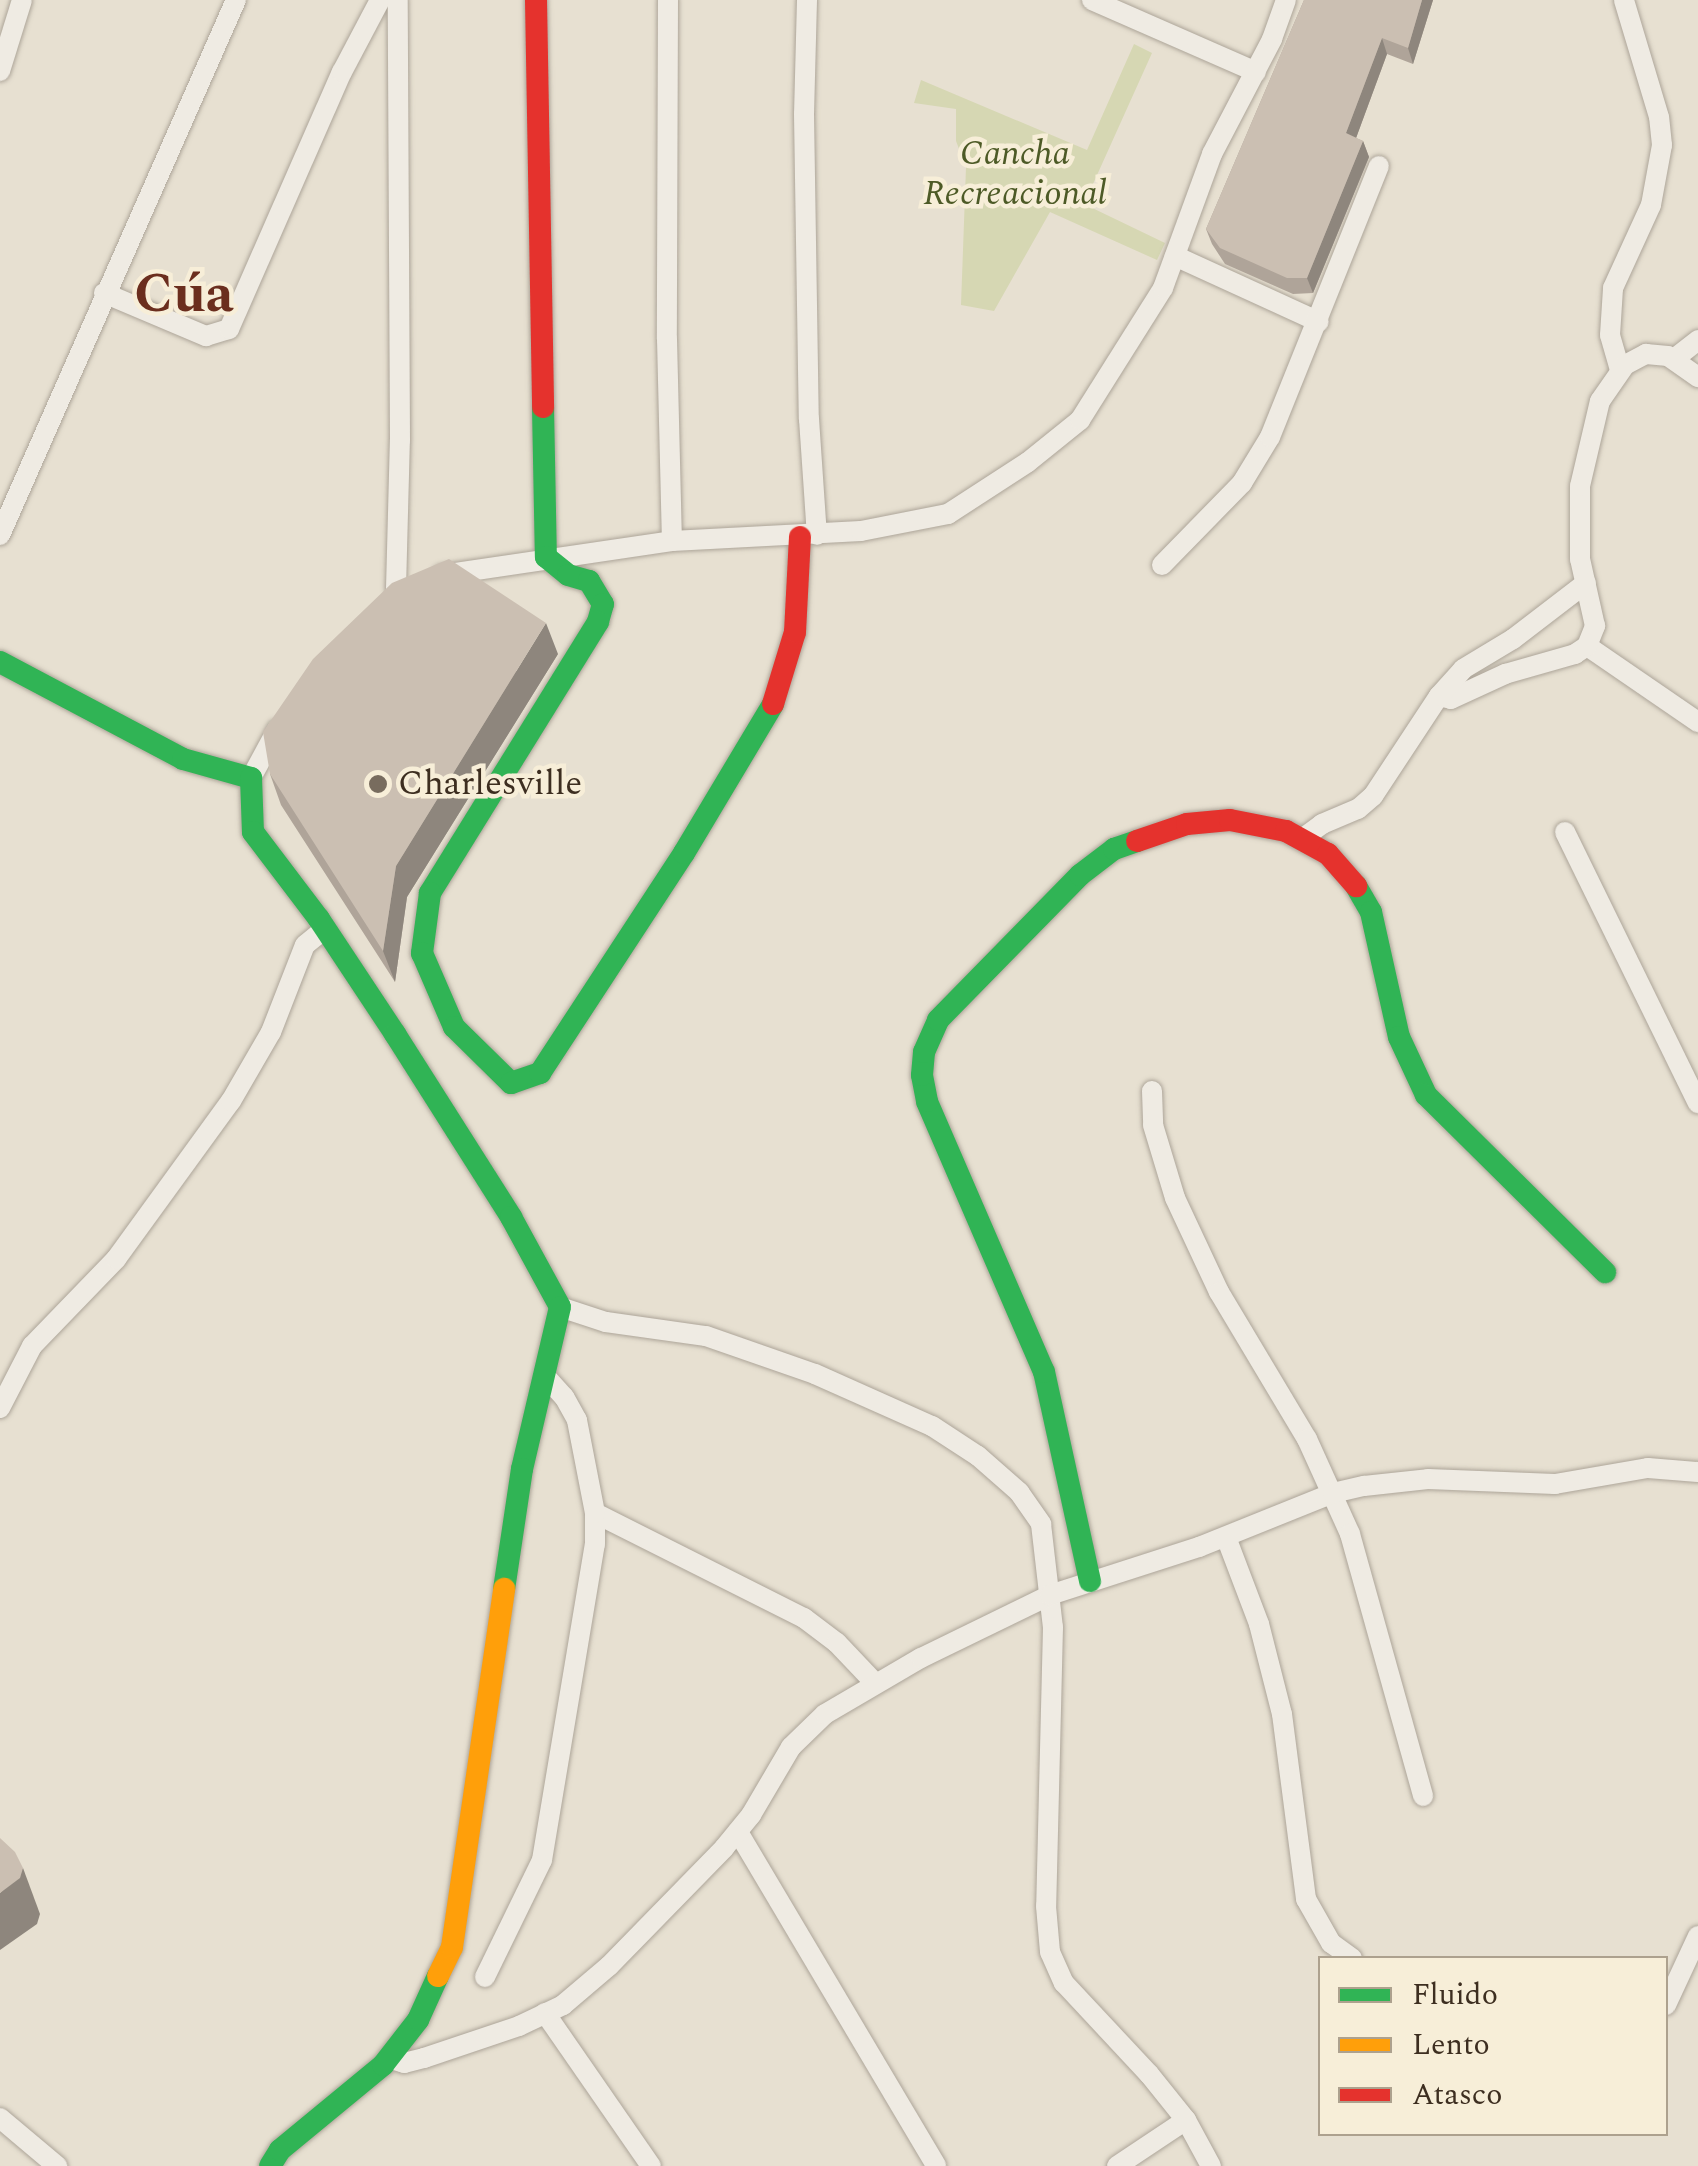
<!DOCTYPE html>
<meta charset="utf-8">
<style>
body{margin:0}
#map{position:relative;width:1698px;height:2166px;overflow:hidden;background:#e7e0d1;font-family:Spectral,serif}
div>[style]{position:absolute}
.green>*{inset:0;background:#d6d7b3}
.roads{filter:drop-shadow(0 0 2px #ada599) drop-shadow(0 0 2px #ada599)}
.street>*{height:20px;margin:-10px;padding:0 10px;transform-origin:10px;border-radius:10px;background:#efebe3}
.fast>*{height:22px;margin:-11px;padding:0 11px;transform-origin:11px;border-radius:11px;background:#30b455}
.slow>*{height:22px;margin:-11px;padding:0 11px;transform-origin:11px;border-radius:11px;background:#ff9f0a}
.jam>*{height:22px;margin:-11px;padding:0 11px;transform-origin:11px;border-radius:11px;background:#e5322d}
.wall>*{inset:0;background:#afa499}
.shaded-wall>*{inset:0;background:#8e867d}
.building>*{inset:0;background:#cbbfb2}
.dots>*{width:28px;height:28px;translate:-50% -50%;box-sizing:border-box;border:5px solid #f7eed8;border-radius:50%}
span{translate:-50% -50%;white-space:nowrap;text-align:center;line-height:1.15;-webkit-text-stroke:9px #f7eed8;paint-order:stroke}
.park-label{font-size:35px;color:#4d5a26;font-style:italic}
.poi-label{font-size:35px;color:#3d2e20}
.left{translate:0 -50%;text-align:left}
.town-label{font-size:55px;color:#6b2e1e;font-weight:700}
.legend{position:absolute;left:1318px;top:1956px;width:350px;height:180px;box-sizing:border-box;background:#f7eed8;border:2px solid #ada18e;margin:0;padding:12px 18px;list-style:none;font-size:30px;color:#3d2e20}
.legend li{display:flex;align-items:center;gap:20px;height:50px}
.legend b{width:50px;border:2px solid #ada18e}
</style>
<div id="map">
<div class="green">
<i style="clip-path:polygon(1134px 44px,1152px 53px,1084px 204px,1165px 243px,1157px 260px,1050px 212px,994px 311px,961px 305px,966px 167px,956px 141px,956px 109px,914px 103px,921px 80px,1087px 150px)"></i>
</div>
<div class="roads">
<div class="street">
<i style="left:668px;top:0;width:339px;rotate:90.2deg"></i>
<i style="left:667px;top:339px;width:202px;rotate:88.6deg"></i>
<i style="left:807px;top:0;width:114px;rotate:91.5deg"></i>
<i style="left:804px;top:114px;width:305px;rotate:89.1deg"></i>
<i style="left:809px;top:419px;width:116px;rotate:86.1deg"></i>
<i style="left:1092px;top:0;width:179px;rotate:23.7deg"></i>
<i style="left:0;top:71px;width:74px;rotate:-72.8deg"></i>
<i style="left:1175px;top:256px;width:158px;rotate:24.6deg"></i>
<i style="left:104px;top:293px;width:111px;rotate:22.9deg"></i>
<i style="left:206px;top:336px;width:24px;rotate:-17deg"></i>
<i style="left:229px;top:329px;width:281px;rotate:-66.3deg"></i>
<i style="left:342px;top:72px;width:81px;rotate:-62.2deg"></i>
<i style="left:1674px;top:359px;width:31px;rotate:-38deg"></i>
<i style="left:1620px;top:370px;width:36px;rotate:-106deg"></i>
<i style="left:1610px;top:335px;width:47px;rotate:-86.3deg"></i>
<i style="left:1613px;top:288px;width:91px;rotate:-65.4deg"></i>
<i style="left:1651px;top:205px;width:61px;rotate:-79.6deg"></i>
<i style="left:1662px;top:145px;width:28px;rotate:-96deg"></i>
<i style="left:1659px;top:117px;width:122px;rotate:-106.7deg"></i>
<i style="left:0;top:535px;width:585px;rotate:-66.2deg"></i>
<i style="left:1162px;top:565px;width:115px;rotate:-45.7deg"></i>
<i style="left:1242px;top:483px;width:54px;rotate:-58.7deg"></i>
<i style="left:1270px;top:437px;width:292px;rotate:-68.1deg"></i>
<i style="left:442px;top:575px;width:232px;rotate:-8.4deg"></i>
<i style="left:672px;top:541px;width:189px;rotate:-3deg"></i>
<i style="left:861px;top:531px;width:89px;rotate:-11.1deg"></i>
<i style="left:948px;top:514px;width:95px;rotate:-33deg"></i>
<i style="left:1028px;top:462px;width:67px;rotate:-38.9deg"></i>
<i style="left:1080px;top:420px;width:156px;rotate:-57.8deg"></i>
<i style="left:1163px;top:288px;width:143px;rotate:-69.9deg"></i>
<i style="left:1212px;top:154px;width:130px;rotate:-62.4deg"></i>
<i style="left:1272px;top:39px;width:41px;rotate:-70.3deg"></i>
<i style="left:396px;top:589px;width:149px;rotate:-88.5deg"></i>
<i style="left:400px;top:440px;width:440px;rotate:-90.3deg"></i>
<i style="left:1587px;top:646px;width:135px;rotate:34.4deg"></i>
<i style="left:1439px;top:696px;width:12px;rotate:14deg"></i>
<i style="left:1451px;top:699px;width:60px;rotate:-24.8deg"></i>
<i style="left:1505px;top:674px;width:73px;rotate:-15.9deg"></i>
<i style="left:1575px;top:654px;width:14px;rotate:-34deg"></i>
<i style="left:1587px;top:646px;width:22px;rotate:-68deg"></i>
<i style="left:1595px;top:626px;width:69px;rotate:-102.6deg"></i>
<i style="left:1580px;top:559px;width:73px;rotate:-90deg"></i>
<i style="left:1580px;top:486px;width:87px;rotate:-76.8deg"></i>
<i style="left:1600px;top:401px;width:44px;rotate:-55.2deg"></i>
<i style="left:1625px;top:365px;width:24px;rotate:-28deg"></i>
<i style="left:1646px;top:354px;width:22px;rotate:5deg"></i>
<i style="left:1668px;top:356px;width:37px;rotate:35deg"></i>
<i style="left:251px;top:778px;width:55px;rotate:-61.6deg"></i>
<i style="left:1565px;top:832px;width:302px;rotate:63.9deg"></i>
<i style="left:1303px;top:838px;width:24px;rotate:-36deg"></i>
<i style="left:1322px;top:824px;width:39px;rotate:-23deg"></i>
<i style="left:1358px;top:809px;width:20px;rotate:-41deg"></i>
<i style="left:1373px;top:796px;width:120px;rotate:-56.6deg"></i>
<i style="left:1439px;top:696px;width:36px;rotate:-48deg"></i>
<i style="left:1463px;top:669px;width:58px;rotate:-31deg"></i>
<i style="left:1513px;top:639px;width:92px;rotate:-37.5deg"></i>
<i style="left:1152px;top:1091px;width:34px;rotate:88deg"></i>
<i style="left:1153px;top:1125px;width:76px;rotate:73.2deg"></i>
<i style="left:1175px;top:1198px;width:104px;rotate:64.9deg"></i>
<i style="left:1219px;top:1292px;width:171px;rotate:59.1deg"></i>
<i style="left:1307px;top:1439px;width:104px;rotate:65.6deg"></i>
<i style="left:1350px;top:1534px;width:272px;rotate:74.4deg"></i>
<i style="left:560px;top:1307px;width:48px;rotate:18.1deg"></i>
<i style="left:606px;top:1322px;width:101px;rotate:8deg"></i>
<i style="left:706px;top:1336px;width:115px;rotate:19.2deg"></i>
<i style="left:815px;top:1374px;width:128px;rotate:24deg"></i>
<i style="left:932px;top:1426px;width:55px;rotate:33.1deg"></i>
<i style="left:978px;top:1456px;width:55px;rotate:41.3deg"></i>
<i style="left:1019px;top:1492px;width:39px;rotate:55deg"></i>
<i style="left:1041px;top:1524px;width:104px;rotate:83.4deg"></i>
<i style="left:1053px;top:1627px;width:279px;rotate:91.4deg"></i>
<i style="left:1046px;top:1906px;width:46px;rotate:85deg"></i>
<i style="left:1050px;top:1952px;width:34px;rotate:66deg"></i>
<i style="left:1064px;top:1983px;width:125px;rotate:47deg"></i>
<i style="left:1149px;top:2074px;width:59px;rotate:51.2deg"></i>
<i style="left:1186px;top:2120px;width:52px;rotate:61.5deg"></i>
<i style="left:0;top:1408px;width:70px;rotate:-62.7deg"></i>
<i style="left:32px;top:1346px;width:121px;rotate:-46deg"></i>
<i style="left:116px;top:1259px;width:195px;rotate:-54deg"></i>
<i style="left:231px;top:1101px;width:80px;rotate:-59.9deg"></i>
<i style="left:271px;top:1032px;width:93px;rotate:-68.7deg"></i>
<i style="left:305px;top:945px;width:26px;rotate:-39deg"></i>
<i style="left:595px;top:1513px;width:234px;rotate:26.7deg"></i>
<i style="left:804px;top:1618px;width:41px;rotate:37.1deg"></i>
<i style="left:837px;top:1643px;width:55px;rotate:46.5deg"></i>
<i style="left:1226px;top:1537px;width:93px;rotate:69.2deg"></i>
<i style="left:1259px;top:1624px;width:93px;rotate:75.7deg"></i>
<i style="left:1282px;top:1714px;width:187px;rotate:82.6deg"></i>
<i style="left:1306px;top:1899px;width:51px;rotate:60.4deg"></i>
<i style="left:1331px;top:1943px;width:26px;rotate:36deg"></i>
<i style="left:738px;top:1832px;width:388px;rotate:59.3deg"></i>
<i style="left:485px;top:1977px;width:130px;rotate:-64deg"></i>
<i style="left:542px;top:1860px;width:320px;rotate:-80.5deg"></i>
<i style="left:595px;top:1544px;width:31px;rotate:-90deg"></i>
<i style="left:595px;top:1513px;width:95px;rotate:-101deg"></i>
<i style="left:577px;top:1420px;width:26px;rotate:-119deg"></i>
<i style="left:564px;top:1397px;width:30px;rotate:-132deg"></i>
<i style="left:1666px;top:2005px;width:76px;rotate:-65.1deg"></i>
<i style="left:545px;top:2013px;width:186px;rotate:55.3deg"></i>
<i style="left:388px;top:2058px;width:17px;rotate:17deg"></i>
<i style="left:404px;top:2063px;width:21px;rotate:-14deg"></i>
<i style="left:424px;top:2058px;width:100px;rotate:-18.6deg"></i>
<i style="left:519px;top:2026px;width:49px;rotate:-25.5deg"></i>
<i style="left:563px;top:2005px;width:60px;rotate:-40.3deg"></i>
<i style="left:609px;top:1966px;width:165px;rotate:-45.7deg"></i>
<i style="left:724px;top:1848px;width:43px;rotate:-50.7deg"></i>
<i style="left:751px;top:1815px;width:79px;rotate:-59.5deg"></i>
<i style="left:791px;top:1747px;width:47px;rotate:-44.1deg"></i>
<i style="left:825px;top:1714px;width:111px;rotate:-30.3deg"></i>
<i style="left:921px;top:1658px;width:144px;rotate:-26deg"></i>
<i style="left:1050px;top:1595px;width:157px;rotate:-17.9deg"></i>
<i style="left:1199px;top:1547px;width:144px;rotate:-21.9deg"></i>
<i style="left:1333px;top:1493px;width:32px;rotate:-13deg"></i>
<i style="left:1364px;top:1486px;width:64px;rotate:-6.2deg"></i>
<i style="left:1428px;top:1479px;width:127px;rotate:2.3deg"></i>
<i style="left:1555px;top:1484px;width:94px;rotate:-9.8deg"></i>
<i style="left:1648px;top:1468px;width:50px;rotate:4.6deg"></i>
<i style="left:0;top:2118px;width:75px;rotate:40.1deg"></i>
<i style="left:1117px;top:2166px;width:83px;rotate:-33.7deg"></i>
</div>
<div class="fast">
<i style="left:543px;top:407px;width:150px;rotate:88.9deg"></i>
<i style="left:546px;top:557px;width:28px;rotate:39deg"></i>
<i style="left:568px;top:575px;width:22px;rotate:16deg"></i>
<i style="left:589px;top:581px;width:27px;rotate:59deg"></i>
<i style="left:603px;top:604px;width:19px;rotate:106deg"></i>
<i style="left:598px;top:622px;width:319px;rotate:121.8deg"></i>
<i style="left:430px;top:893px;width:61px;rotate:97.6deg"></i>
<i style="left:422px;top:953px;width:81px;rotate:66.6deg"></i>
<i style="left:454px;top:1027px;width:80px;rotate:44.5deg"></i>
<i style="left:511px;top:1083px;width:31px;rotate:-19deg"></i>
<i style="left:540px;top:1073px;width:263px;rotate:-56.8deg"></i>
<i style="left:684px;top:853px;width:174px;rotate:-59.1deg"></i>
<i style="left:0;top:662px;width:207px;rotate:27.9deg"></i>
<i style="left:183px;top:759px;width:71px;rotate:15.6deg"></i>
<i style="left:251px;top:778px;width:54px;rotate:87.9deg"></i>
<i style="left:253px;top:832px;width:109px;rotate:52.8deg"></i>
<i style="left:319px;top:919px;width:138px;rotate:56.5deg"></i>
<i style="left:395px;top:1034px;width:217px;rotate:57.6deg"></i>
<i style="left:511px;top:1217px;width:102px;rotate:61.4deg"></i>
<i style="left:560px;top:1307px;width:166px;rotate:103.2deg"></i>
<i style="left:522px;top:1469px;width:121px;rotate:98.5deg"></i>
<i style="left:1356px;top:886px;width:30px;rotate:60deg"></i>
<i style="left:1371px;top:912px;width:128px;rotate:77.4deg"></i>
<i style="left:1399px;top:1037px;width:64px;rotate:65deg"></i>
<i style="left:1426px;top:1095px;width:252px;rotate:44.7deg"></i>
<i style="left:1090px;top:1581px;width:214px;rotate:-102.4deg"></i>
<i style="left:1044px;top:1372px;width:295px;rotate:-113.4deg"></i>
<i style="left:927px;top:1101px;width:26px;rotate:-101deg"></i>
<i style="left:922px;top:1075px;width:23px;rotate:-85deg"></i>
<i style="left:924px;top:1052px;width:35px;rotate:-66deg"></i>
<i style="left:938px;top:1020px;width:203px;rotate:-45.6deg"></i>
<i style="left:1080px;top:875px;width:43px;rotate:-37.4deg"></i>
<i style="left:1114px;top:849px;width:24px;rotate:-19deg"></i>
<i style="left:270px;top:2166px;width:19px;rotate:-58deg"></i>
<i style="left:280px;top:2150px;width:134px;rotate:-39.5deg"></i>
<i style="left:383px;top:2065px;width:57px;rotate:-52.1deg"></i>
<i style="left:418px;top:2020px;width:48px;rotate:-65.6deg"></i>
</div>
<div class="slow">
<i style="left:438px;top:1976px;width:32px;rotate:-64deg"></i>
<i style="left:452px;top:1947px;width:362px;rotate:-81.7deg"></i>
</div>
<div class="jam">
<i style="left:536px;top:0;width:407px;rotate:89deg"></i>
<i style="left:773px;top:704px;width:75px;rotate:-73deg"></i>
<i style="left:795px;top:632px;width:95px;rotate:-87deg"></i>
<i style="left:1137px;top:841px;width:53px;rotate:-18.8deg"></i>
<i style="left:1187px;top:824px;width:43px;rotate:-5.3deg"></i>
<i style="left:1230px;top:820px;width:57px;rotate:11.1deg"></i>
<i style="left:1286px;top:831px;width:48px;rotate:28.7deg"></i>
<i style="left:1328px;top:854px;width:43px;rotate:48.8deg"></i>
</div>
</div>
<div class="wall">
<i style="clip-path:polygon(1304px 0,1433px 0,1413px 64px,1387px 54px,1356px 138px,1363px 141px,1369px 157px,1313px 293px,1293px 294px,1225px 264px,1212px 244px,1206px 229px)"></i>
<i style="clip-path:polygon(558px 654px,407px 897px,395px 982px,281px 805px,270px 774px)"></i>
</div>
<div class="shaded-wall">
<i style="clip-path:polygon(1422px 0,1433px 0,1413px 64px,1408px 48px)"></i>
<i style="clip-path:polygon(1382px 38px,1387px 54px,1352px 149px,1346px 133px)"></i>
<i style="clip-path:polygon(1363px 141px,1369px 157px,1313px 293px,1307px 278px)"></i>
<i style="clip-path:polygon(546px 623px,558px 654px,407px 897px,395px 982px,383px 951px,396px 866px)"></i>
<i style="clip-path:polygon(23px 1868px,40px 1914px,37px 1924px,0 1950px,0 1893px)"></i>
</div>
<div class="building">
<i style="clip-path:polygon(1304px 0,1422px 0,1408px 48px,1382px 38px,1346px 133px,1363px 141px,1307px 278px,1287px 278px,1220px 248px,1206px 229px)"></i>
<i style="clip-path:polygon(449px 559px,546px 623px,396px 866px,383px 951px,270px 774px,263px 732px,313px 659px,392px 583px)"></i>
<i style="clip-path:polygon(0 1838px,15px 1852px,23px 1868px,20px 1878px,0 1893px)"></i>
</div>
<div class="dots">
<i style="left:378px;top:784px;background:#786c5e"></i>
</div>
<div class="park-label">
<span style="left:1015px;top:174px">Cancha<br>Recreacional</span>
</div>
<div class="poi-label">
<span class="left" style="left:398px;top:784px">Charlesville</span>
</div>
<div class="town-label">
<span style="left:184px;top:295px">Cúa</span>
</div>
<ul class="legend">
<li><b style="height:12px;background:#30b455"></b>Fluido</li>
<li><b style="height:12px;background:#ff9f0a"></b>Lento</li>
<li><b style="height:12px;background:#e5322d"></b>Atasco</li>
</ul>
</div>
